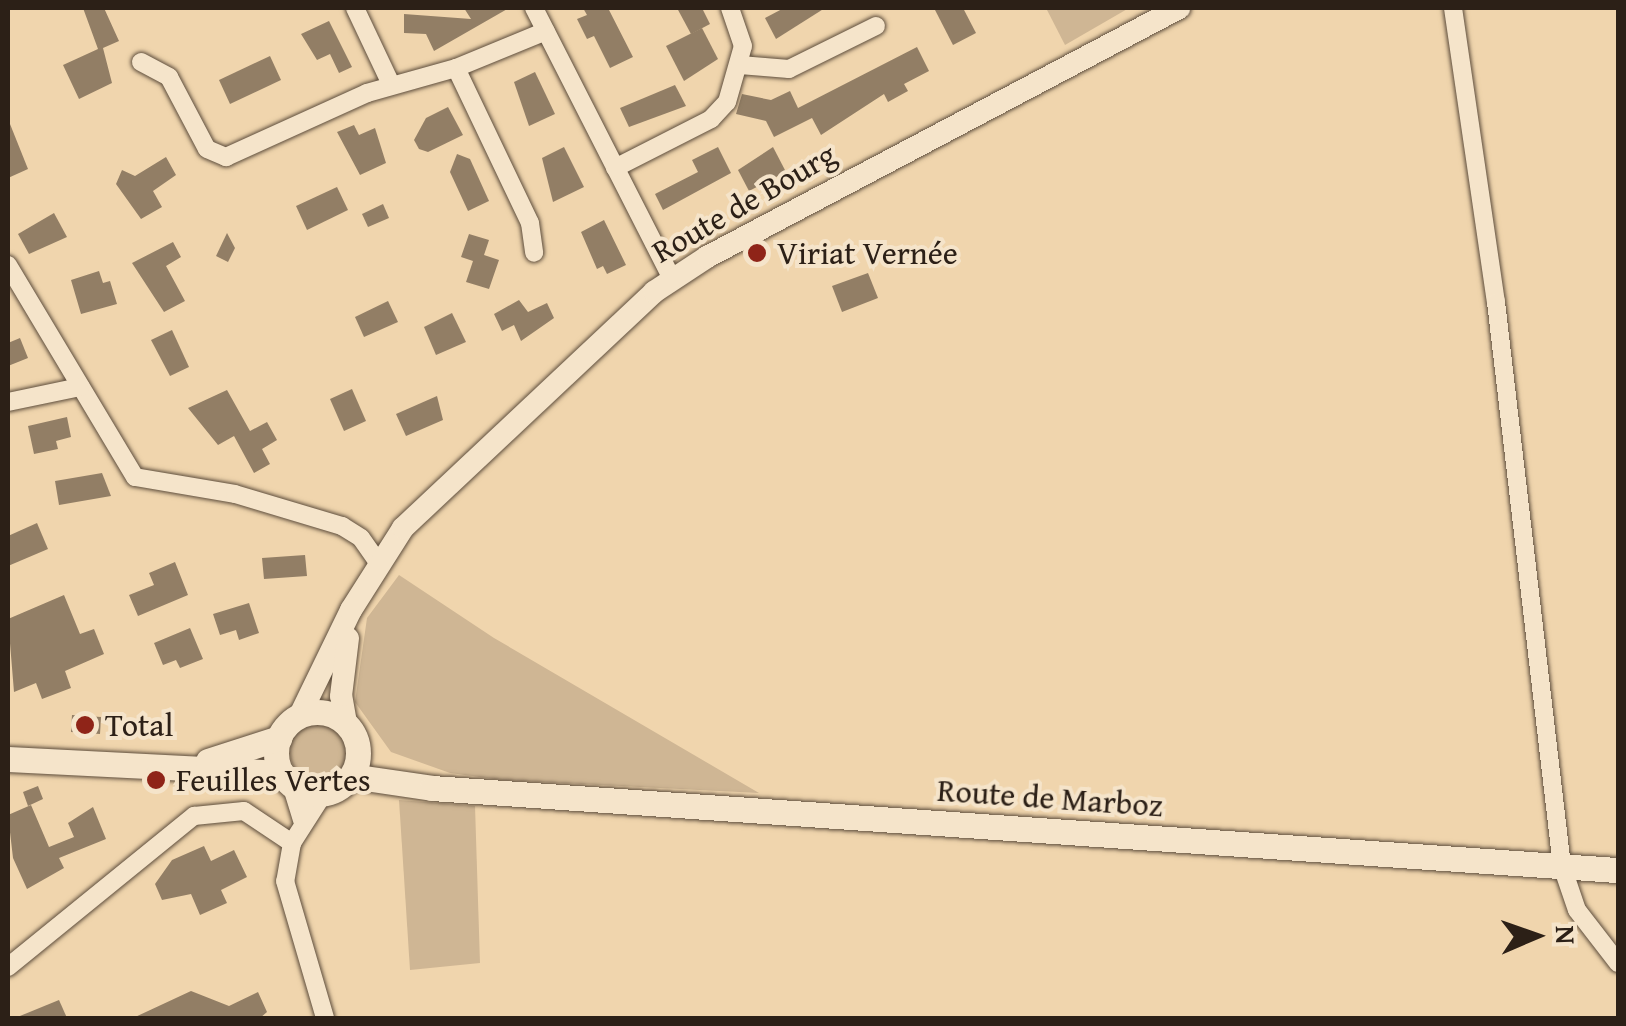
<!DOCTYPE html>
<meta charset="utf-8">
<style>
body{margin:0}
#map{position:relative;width:1626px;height:1026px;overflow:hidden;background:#f0d5ad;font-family:"Gentium Book Plus",serif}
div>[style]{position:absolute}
.green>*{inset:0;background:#cfb694}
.round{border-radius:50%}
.building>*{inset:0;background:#927e65}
.roads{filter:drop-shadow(0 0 2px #5d4d3c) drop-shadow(0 0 2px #5d4d3c)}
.minor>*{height:18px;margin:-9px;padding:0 9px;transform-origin:9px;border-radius:9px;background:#f5e4ca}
.tertiary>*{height:22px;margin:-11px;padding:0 11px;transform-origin:11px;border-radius:11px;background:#f5e4ca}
.secondary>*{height:25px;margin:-12.5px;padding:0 12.5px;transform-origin:12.5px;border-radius:12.5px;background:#f5e4ca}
.secondary>.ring{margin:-12.5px;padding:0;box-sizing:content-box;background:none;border:25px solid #f5e4ca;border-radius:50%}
.dots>*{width:28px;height:28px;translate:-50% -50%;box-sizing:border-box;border:5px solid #f5e4ca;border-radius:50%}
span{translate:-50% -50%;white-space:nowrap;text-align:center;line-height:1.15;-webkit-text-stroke:8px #f5e4ca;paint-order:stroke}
.street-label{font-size:32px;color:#2c2017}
.poi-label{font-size:32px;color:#2c2017}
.left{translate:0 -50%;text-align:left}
.frame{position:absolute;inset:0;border:10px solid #2c2017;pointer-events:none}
.north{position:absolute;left:1486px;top:886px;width:100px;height:100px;-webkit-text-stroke:8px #f5e4ca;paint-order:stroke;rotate:88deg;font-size:28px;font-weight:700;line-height:40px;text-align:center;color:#2c2017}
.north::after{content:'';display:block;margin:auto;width:35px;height:45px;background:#2c2017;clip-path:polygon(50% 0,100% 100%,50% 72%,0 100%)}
</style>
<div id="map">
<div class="green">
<i style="clip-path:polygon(1046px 8px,1129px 8px,1065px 45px)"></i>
<i style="clip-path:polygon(399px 575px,494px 638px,759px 793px,502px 780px,450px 773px,391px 752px,355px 702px,367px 618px)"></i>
<i class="round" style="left:290px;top:723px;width:58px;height:58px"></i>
<i style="clip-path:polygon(399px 800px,475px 806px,480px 963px,410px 970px)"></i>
</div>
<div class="building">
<i style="clip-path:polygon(83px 8px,104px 8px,119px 41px,103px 48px,112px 83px,79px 99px,63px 65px,98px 49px)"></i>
<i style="clip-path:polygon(464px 8px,509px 8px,434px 51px,426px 34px,404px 33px,404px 14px,471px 19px)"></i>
<i style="clip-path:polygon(583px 8px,608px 8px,633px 57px,610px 68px,594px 36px,587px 39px,577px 19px,587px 15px)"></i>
<i style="clip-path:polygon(677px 8px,702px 8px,710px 24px,691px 34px)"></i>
<i style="clip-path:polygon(784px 8px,825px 8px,776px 39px,765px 18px)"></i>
<i style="clip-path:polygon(934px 8px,963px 8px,976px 33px,953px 45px)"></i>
<i style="clip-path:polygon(329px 21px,352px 67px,339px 73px,330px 54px,317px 60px,301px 34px)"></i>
<i style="clip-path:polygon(702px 28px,718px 59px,684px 81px,666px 46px)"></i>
<i style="clip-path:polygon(917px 47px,929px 71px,904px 84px,908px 91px,888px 102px,884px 94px,821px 135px,812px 118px,774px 137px,766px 121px,736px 114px,742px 94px,771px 100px,790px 91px,798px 108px)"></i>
<i style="clip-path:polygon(270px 56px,281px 80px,230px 104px,219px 80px)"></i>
<i style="clip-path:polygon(535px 72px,555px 114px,529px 126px,514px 82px)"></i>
<i style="clip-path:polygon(675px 85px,686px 106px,629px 127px,620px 108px)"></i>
<i style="clip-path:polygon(448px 107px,463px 135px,428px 152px,419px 149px,414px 140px,426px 118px)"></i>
<i style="clip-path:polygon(8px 119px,28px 169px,8px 178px)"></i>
<i style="clip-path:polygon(354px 125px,359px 135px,375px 128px,386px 163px,360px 175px,337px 132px)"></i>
<i style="clip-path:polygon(564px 147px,584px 187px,553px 202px,542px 158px)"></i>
<i style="clip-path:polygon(718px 147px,731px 173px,663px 210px,655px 194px,698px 172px,692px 160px)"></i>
<i style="clip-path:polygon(773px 147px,786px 172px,749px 191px,738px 170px)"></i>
<i style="clip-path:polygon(457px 154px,470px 159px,489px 201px,468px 211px,450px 172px)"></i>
<i style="clip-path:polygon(166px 157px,176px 175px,153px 191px,162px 207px,141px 219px,116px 184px,122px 170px,135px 176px)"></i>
<i style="clip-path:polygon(337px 187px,348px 210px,307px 230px,296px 206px)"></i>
<i style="clip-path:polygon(383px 204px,389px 218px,368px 227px,362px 214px)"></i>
<i style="clip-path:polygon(54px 213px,67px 237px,29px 254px,18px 234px)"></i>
<i style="clip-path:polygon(604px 220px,626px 265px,607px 274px,603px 266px,597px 269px,581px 232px)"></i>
<i style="clip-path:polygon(227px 233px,235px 248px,228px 262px,216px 256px)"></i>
<i style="clip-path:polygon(469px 234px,489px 240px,484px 255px,499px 260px,489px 289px,466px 282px,473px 261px,461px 257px)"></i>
<i style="clip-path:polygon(173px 242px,181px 257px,166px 266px,185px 301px,164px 312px,132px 263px)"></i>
<i style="clip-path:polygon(99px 271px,103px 283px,110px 281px,117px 304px,81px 314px,71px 280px)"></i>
<i style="clip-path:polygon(868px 273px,878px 298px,842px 312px,832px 286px)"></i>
<i style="clip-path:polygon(519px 300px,528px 312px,547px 303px,554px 318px,521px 341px,514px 325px,502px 331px,494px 314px)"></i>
<i style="clip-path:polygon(388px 301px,398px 322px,364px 337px,355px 317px)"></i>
<i style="clip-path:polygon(452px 313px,466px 342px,436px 355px,424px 327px)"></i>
<i style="clip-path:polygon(172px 330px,189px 367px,170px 376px,151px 340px)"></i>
<i style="clip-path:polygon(20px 338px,28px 358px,8px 366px,8px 343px)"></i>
<i style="clip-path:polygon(352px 389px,366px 421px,344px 431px,330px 399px)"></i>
<i style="clip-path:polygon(227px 390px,250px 431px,267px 422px,277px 440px,262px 449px,270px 464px,254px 473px,234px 436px,218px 445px,188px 408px)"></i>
<i style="clip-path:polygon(437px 396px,443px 420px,406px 436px,396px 414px)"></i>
<i style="clip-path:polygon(67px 417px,71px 437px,56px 441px,58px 449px,34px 454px,28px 426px)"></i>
<i style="clip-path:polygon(102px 473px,111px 496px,59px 505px,55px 481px)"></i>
<i style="clip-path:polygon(37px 523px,48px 549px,8px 566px,8px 536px)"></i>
<i style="clip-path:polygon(305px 555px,307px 576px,264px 579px,262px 558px)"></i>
<i style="clip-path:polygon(175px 562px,188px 595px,138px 616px,129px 595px,154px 585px,149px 573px)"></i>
<i style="clip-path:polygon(64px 595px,80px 634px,94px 629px,104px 654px,65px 671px,71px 688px,42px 699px,36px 683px,14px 692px,8px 619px)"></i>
<i style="clip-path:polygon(249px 603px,259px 633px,239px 640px,236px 630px,220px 635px,213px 614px)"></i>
<i style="clip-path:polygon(190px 628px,203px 659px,180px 668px,176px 660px,163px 665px,154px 643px)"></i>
<i style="clip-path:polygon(72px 715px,101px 717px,100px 734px,71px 732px)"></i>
<i style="clip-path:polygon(38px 786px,43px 799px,28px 806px,23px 792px)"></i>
<i style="clip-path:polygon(31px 805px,49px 847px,74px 837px,68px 823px,93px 807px,106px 839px,59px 858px,64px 868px,27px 889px,13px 858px,8px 815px)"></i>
<i style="clip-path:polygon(204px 846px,211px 861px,234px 850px,247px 877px,221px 890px,227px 903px,200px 915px,191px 894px,162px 900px,155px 884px,172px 860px)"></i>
<i style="clip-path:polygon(191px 991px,229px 1006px,258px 992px,267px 1012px,260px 1018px,133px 1018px)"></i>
<i style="clip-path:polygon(59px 1000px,67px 1018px,15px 1018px)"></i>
</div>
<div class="roads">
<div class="minor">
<i style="left:355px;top:8px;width:84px;rotate:64.7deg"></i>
<i style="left:534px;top:8px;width:304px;rotate:63deg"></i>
<i style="left:1453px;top:8px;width:297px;rotate:81.7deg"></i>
<i style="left:1496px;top:302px;width:568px;rotate:83.33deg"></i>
<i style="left:1562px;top:866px;width:46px;rotate:71.2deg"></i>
<i style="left:1577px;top:910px;width:67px;rotate:52.3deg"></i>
<i style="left:141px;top:62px;width:32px;rotate:28deg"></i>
<i style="left:169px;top:77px;width:81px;rotate:62.2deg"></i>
<i style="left:207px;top:149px;width:21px;rotate:23deg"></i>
<i style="left:226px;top:157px;width:155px;rotate:-24.4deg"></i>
<i style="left:367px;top:93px;width:92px;rotate:-15.7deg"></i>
<i style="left:456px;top:68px;width:97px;rotate:-22.3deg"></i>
<i style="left:740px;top:65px;width:49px;rotate:4.7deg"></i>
<i style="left:789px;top:69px;width:97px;rotate:-26.3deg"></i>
<i style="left:456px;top:68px;width:172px;rotate:64.5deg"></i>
<i style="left:530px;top:223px;width:30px;rotate:82deg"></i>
<i style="left:615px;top:168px;width:108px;rotate:-27deg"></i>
<i style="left:711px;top:119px;width:23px;rotate:-47deg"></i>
<i style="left:727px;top:102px;width:58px;rotate:-74.1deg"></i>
<i style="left:743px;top:46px;width:40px;rotate:-108.9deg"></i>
<i style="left:8px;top:265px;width:247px;rotate:59.1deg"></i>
<i style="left:135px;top:477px;width:101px;rotate:9.6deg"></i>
<i style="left:235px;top:494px;width:112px;rotate:16.7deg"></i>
<i style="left:342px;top:526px;width:22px;rotate:32deg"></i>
<i style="left:361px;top:538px;width:33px;rotate:55deg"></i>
<i style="left:8px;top:402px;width:74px;rotate:-11.8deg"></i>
<i style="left:291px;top:784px;width:38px;rotate:73deg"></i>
<i style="left:324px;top:793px;width:59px;rotate:122.6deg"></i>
<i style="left:292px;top:843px;width:39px;rotate:100deg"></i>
<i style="left:285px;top:881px;width:143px;rotate:73.7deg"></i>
<i style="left:8px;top:967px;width:240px;rotate:-39.1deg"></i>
<i style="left:194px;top:816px;width:50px;rotate:-5.7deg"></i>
<i style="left:244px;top:811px;width:58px;rotate:33.7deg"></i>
</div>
<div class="tertiary">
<i style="left:300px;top:715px;width:117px;rotate:-64.1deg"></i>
<i style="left:351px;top:610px;width:97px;rotate:-57.6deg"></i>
<i style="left:403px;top:528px;width:345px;rotate:-43.2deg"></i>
<i style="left:654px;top:292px;width:64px;rotate:-33.4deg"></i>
<i style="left:707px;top:257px;width:534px;rotate:-27.81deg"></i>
<i style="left:346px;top:723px;width:27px;rotate:-100deg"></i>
<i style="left:341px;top:696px;width:58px;rotate:-83.1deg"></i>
</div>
<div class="secondary">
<i class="ring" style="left:276px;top:712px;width:57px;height:57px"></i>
<i style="left:8px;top:759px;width:274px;rotate:2.9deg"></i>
<i style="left:208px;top:761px;width:75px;rotate:-17.9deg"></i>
<i style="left:351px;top:776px;width:82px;rotate:8.4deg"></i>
<i style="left:432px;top:788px;width:1189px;rotate:3.96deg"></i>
</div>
</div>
<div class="dots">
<i style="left:757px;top:253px;background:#8f2418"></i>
<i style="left:85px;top:725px;background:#8f2418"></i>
<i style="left:156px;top:780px;background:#8f2418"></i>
</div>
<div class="street-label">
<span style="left:744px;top:203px;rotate:-30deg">Route de Bourg</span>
<span style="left:1050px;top:798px;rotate:4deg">Route de Marboz</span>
</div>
<div class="poi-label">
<span class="left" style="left:777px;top:253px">Viriat Vernée</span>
<span class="left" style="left:105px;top:725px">Total</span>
<span class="left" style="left:176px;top:780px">Feuilles Vertes</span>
</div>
<div class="frame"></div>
<div class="north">N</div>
</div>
